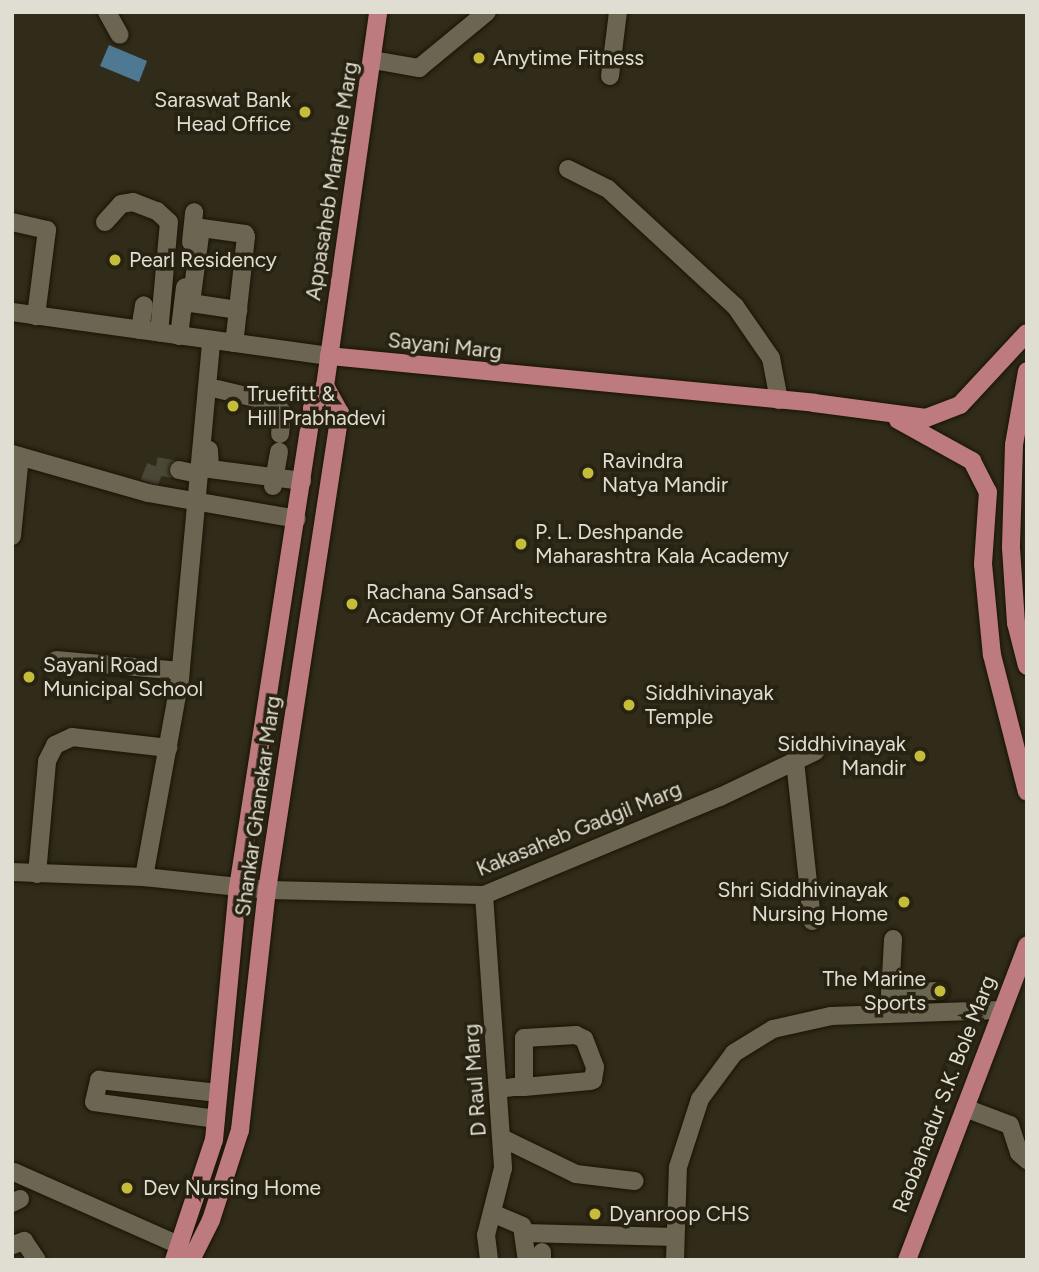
<!DOCTYPE html>
<style>
body{margin:0}
#map{position:relative;width:1039px;height:1272px;overflow:hidden;background:#312c1a;font-family:Figtree,sans-serif}
div>[style]{position:absolute}
.water>*{inset:0;background:#4e7992}
.street-tunnel>*{height:18px;margin-top:-9px;transform-origin:0;background:repeating-linear-gradient(90deg,#4b4736 0 18px,transparent 0 27px)}
.roads{filter:drop-shadow(0 0 2px #191404) drop-shadow(0 0 2px #191404)}
.street>*{height:18px;margin:-9px;padding:0 9px;transform-origin:9px;border-radius:9px;background:#6b6551}
.secondary>*{height:18px;margin:-9px;padding:0 9px;transform-origin:9px;border-radius:9px;background:#6b6551}
.primary>*{height:18px;margin:-9px;padding:0 9px;transform-origin:9px;border-radius:9px;background:#bd7b7f}
.dots>*{width:19px;height:19px;translate:-50% -50%;box-sizing:border-box;border:4px solid #272211;border-radius:50%}
span{translate:-50% -50%;white-space:nowrap;text-align:center;line-height:1.15;-webkit-text-stroke:7px #272211;paint-order:stroke}
.poi-label{font-size:21px;color:#e0ded2}
.left{translate:0 -50%;text-align:left}
.right{translate:-100% -50%;text-align:right}
.street-label{font-size:21px;color:#e0ded2}
.frame{position:absolute;inset:0;border:14px solid #e0ded2;pointer-events:none}
</style>
<div id="map">
<div class="water">
<i style="clip-path:polygon(109px 45px,147px 61px,139px 82px,100px 66px)"></i>
</div>
<div class="street-tunnel">
<i style="left:149px;top:483px;width:18px;rotate:-68deg"></i>
<i style="left:156px;top:466px;width:23px;rotate:10deg"></i>
</div>
<div class="roads">
<div class="street">
<i style="left:107px;top:12px;width:26px;rotate:61deg"></i>
<i style="left:373px;top:60px;width:47px;rotate:9.9deg"></i>
<i style="left:419px;top:68px;width:88px;rotate:-39.5deg"></i>
<i style="left:610px;top:76px;width:64px;rotate:-82.9deg"></i>
<i style="left:568px;top:169px;width:45px;rotate:26.6deg"></i>
<i style="left:608px;top:189px;width:173px;rotate:42.7deg"></i>
<i style="left:735px;top:306px;width:63px;rotate:55.3deg"></i>
<i style="left:771px;top:358px;width:43px;rotate:79.2deg"></i>
<i style="left:12px;top:222px;width:36px;rotate:13deg"></i>
<i style="left:47px;top:230px;width:87px;rotate:97.3deg"></i>
<i style="left:105px;top:222px;width:24px;rotate:-48deg"></i>
<i style="left:121px;top:204px;width:12px;rotate:-9deg"></i>
<i style="left:133px;top:202px;width:26px;rotate:21deg"></i>
<i style="left:157px;top:211px;width:16px;rotate:43deg"></i>
<i style="left:169px;top:222px;width:111px;rotate:95.1deg"></i>
<i style="left:191px;top:242px;width:30px;rotate:-84deg"></i>
<i style="left:140px;top:330px;width:25px;rotate:-81deg"></i>
<i style="left:179px;top:336px;width:49px;rotate:-83deg"></i>
<i style="left:234px;top:343px;width:16px;rotate:-83deg"></i>
<i style="left:236px;top:327px;width:91px;rotate:-83.7deg"></i>
<i style="left:246px;top:237px;width:3px;rotate:-108deg"></i>
<i style="left:245px;top:234px;width:44px;rotate:-172.2deg"></i>
<i style="left:201px;top:228px;width:76px;rotate:97.6deg"></i>
<i style="left:191px;top:303px;width:48px;rotate:8.5deg"></i>
<i style="left:217px;top:389px;width:61px;rotate:13.3deg"></i>
<i style="left:276px;top:403px;width:11px;rotate:56deg"></i>
<i style="left:282px;top:412px;width:22px;rotate:95deg"></i>
<i style="left:209px;top:450px;width:19px;rotate:87deg"></i>
<i style="left:210px;top:469px;width:93px;rotate:7.4deg"></i>
<i style="left:12px;top:454px;width:141px;rotate:16deg"></i>
<i style="left:148px;top:493px;width:151px;rotate:9.9deg"></i>
<i style="left:179px;top:470px;width:19px;rotate:12deg"></i>
<i style="left:273px;top:486px;width:35px;rotate:-80deg"></i>
<i style="left:12px;top:536px;width:80px;rotate:-84.3deg"></i>
<i style="left:56px;top:660px;width:125px;rotate:5deg"></i>
<i style="left:795px;top:761px;width:161px;rotate:83.9deg"></i>
<i style="left:37px;top:874px;width:113px;rotate:-84.9deg"></i>
<i style="left:47px;top:761px;width:18px;rotate:-63deg"></i>
<i style="left:55px;top:745px;width:19px;rotate:-25deg"></i>
<i style="left:72px;top:737px;width:97px;rotate:6.5deg"></i>
<i style="left:144px;top:877px;width:202px;rotate:-79.7deg"></i>
<i style="left:180px;top:678px;width:338px;rotate:-84.7deg"></i>
<i style="left:267px;top:890px;width:217px;rotate:1.3deg"></i>
<i style="left:484px;top:895px;width:256px;rotate:-22.6deg"></i>
<i style="left:720px;top:797px;width:106px;rotate:-25.6deg"></i>
<i style="left:484px;top:895px;width:274px;rotate:86deg"></i>
<i style="left:503px;top:1168px;width:69px;rotate:104.2deg"></i>
<i style="left:486px;top:1235px;width:25px;rotate:83deg"></i>
<i style="left:890px;top:992px;width:50px;rotate:-1.1deg"></i>
<i style="left:889px;top:1014px;width:75px;rotate:-86.9deg"></i>
<i style="left:498px;top:1089px;width:17px;rotate:-7deg"></i>
<i style="left:515px;top:1087px;width:9px"></i>
<i style="left:524px;top:1087px;width:66px;rotate:-5.2deg"></i>
<i style="left:590px;top:1081px;width:3px;rotate:-18deg"></i>
<i style="left:593px;top:1080px;width:13px;rotate:-81deg"></i>
<i style="left:595px;top:1067px;width:30px;rotate:-111deg"></i>
<i style="left:584px;top:1039px;width:9px;rotate:-153deg"></i>
<i style="left:576px;top:1035px;width:52px;rotate:176.7deg"></i>
<i style="left:524px;top:1038px;width:49px;rotate:90deg"></i>
<i style="left:965px;top:1108px;width:48px;rotate:20.7deg"></i>
<i style="left:1010px;top:1125px;width:29px;rotate:72deg"></i>
<i style="left:1019px;top:1153px;width:11px;rotate:41deg"></i>
<i style="left:216px;top:1119px;width:123px;rotate:-172.1deg"></i>
<i style="left:94px;top:1102px;width:23px;rotate:-77deg"></i>
<i style="left:99px;top:1080px;width:120px;rotate:6.2deg"></i>
<i style="left:502px;top:1138px;width:82px;rotate:25.9deg"></i>
<i style="left:576px;top:1174px;width:59px;rotate:6.8deg"></i>
<i style="left:14px;top:1172px;width:183px;rotate:23.9deg"></i>
<i style="left:12px;top:1203px;width:9px;rotate:-27deg"></i>
<i style="left:492px;top:1213px;width:33px;rotate:23deg"></i>
<i style="left:522px;top:1226px;width:34px;rotate:82deg"></i>
<i style="left:525px;top:1233px;width:150px;rotate:1.5deg"></i>
<i style="left:13px;top:1245px;width:12px;rotate:-20deg"></i>
<i style="left:24px;top:1241px;width:23px;rotate:56deg"></i>
<i style="left:542px;top:1252px;width:8px;rotate:90deg"></i>
<i style="left:675px;top:1260px;width:93px;rotate:-88.2deg"></i>
<i style="left:678px;top:1167px;width:71px;rotate:-72.1deg"></i>
<i style="left:700px;top:1099px;width:57px;rotate:-53.5deg"></i>
<i style="left:734px;top:1053px;width:46px;rotate:-31.6deg"></i>
<i style="left:773px;top:1029px;width:59px;rotate:-12.6deg"></i>
<i style="left:831px;top:1016px;width:169px;rotate:-2deg"></i>
</div>
<div class="secondary">
<i style="left:12px;top:312px;width:320px;rotate:7.9deg"></i>
<i style="left:12px;top:872px;width:132px;rotate:2.2deg"></i>
<i style="left:144px;top:877px;width:124px;rotate:6deg"></i>
</div>
<div class="primary">
<i style="left:329px;top:356px;width:487px;rotate:5.5deg"></i>
<i style="left:814px;top:403px;width:113px;rotate:7.6deg"></i>
<i style="left:926px;top:418px;width:36px;rotate:-21deg"></i>
<i style="left:960px;top:405px;width:98px;rotate:-47.1deg"></i>
<i style="left:1027px;top:371px;width:75px;rotate:100deg"></i>
<i style="left:1014px;top:445px;width:103px;rotate:91.7deg"></i>
<i style="left:1011px;top:548px;width:75px;rotate:86.2deg"></i>
<i style="left:1016px;top:623px;width:44px;rotate:75.7deg"></i>
<i style="left:898px;top:420px;width:85px;rotate:29deg"></i>
<i style="left:972px;top:461px;width:35px;rotate:63deg"></i>
<i style="left:988px;top:492px;width:72px;rotate:94deg"></i>
<i style="left:983px;top:564px;width:91px;rotate:84.4deg"></i>
<i style="left:992px;top:655px;width:141px;rotate:75.7deg"></i>
<i style="left:174px;top:1260px;width:126px;rotate:-71.6deg"></i>
<i style="left:214px;top:1140px;width:253px;rotate:-84.6deg"></i>
<i style="left:238px;top:888px;width:486px;rotate:-81.2deg"></i>
<i style="left:312px;top:408px;width:26px;rotate:-59deg"></i>
<i style="left:191px;top:1260px;width:45px;rotate:-63.4deg"></i>
<i style="left:211px;top:1220px;width:95px;rotate:-72.1deg"></i>
<i style="left:240px;top:1130px;width:242px;rotate:-83.6deg"></i>
<i style="left:267px;top:890px;width:483px;rotate:-81.3deg"></i>
<i style="left:340px;top:413px;width:31px;rotate:-119deg"></i>
<i style="left:325px;top:386px;width:378px;rotate:-81.9deg"></i>
<i style="left:907px;top:1260px;width:337px;rotate:-69.1deg"></i>
</div>
</div>
<div class="dots">
<i style="left:479px;top:58px;background:#c6bc3c"></i>
<i style="left:305px;top:112px;background:#c6bc3c"></i>
<i style="left:115px;top:260px;background:#c6bc3c"></i>
<i style="left:233px;top:406px;background:#c6bc3c"></i>
<i style="left:588px;top:473px;background:#c6bc3c"></i>
<i style="left:521px;top:544px;background:#c6bc3c"></i>
<i style="left:352px;top:604px;background:#c6bc3c"></i>
<i style="left:29px;top:677px;background:#c6bc3c"></i>
<i style="left:629px;top:705px;background:#c6bc3c"></i>
<i style="left:920px;top:756px;background:#c6bc3c"></i>
<i style="left:904px;top:902px;background:#c6bc3c"></i>
<i style="left:940px;top:991px;background:#c6bc3c"></i>
<i style="left:127px;top:1188px;background:#c6bc3c"></i>
<i style="left:595px;top:1214px;background:#c6bc3c"></i>
</div>
<div class="poi-label">
<span class="left" style="left:493px;top:58px">Anytime Fitness</span>
<span class="right" style="left:291px;top:112px">Saraswat Bank<br>Head Office</span>
<span class="left" style="left:129px;top:260px">Pearl Residency</span>
<span class="left" style="left:247px;top:406px">Truefitt &amp;<br>Hill Prabhadevi</span>
<span class="left" style="left:602px;top:473px">Ravindra<br>Natya Mandir</span>
<span class="left" style="left:535px;top:544px">P. L. Deshpande<br>Maharashtra Kala Academy</span>
<span class="left" style="left:366px;top:604px">Rachana Sansad's<br>Academy Of Architecture</span>
<span class="left" style="left:43px;top:677px">Sayani Road<br>Municipal School</span>
<span class="left" style="left:645px;top:705px">Siddhivinayak<br>Temple</span>
<span class="right" style="left:906px;top:756px">Siddhivinayak<br>Mandir</span>
<span class="right" style="left:888px;top:902px">Shri Siddhivinayak<br>Nursing Home</span>
<span class="right" style="left:926px;top:991px">The Marine<br>Sports</span>
<span class="left" style="left:143px;top:1188px">Dev Nursing Home</span>
<span class="left" style="left:609px;top:1214px">Dyanroop CHS</span>
</div>
<div class="street-label">
<span style="left:332px;top:181px;rotate:-81deg">Appasaheb Marathe Marg</span>
<span style="left:445px;top:346px;rotate:6deg">Sayani Marg</span>
<span style="left:258px;top:806px;rotate:-82deg">Shankar Ghanekar Marg</span>
<span style="left:579px;top:829px;rotate:-22deg">Kakasaheb Gadgil Marg</span>
<span style="left:475px;top:1080px;rotate:-94deg">D Raul Marg</span>
<span style="left:944px;top:1094px;rotate:-69deg">Raobahadur S.K. Bole Marg</span>
</div>
<div class="frame"></div>
</div>
